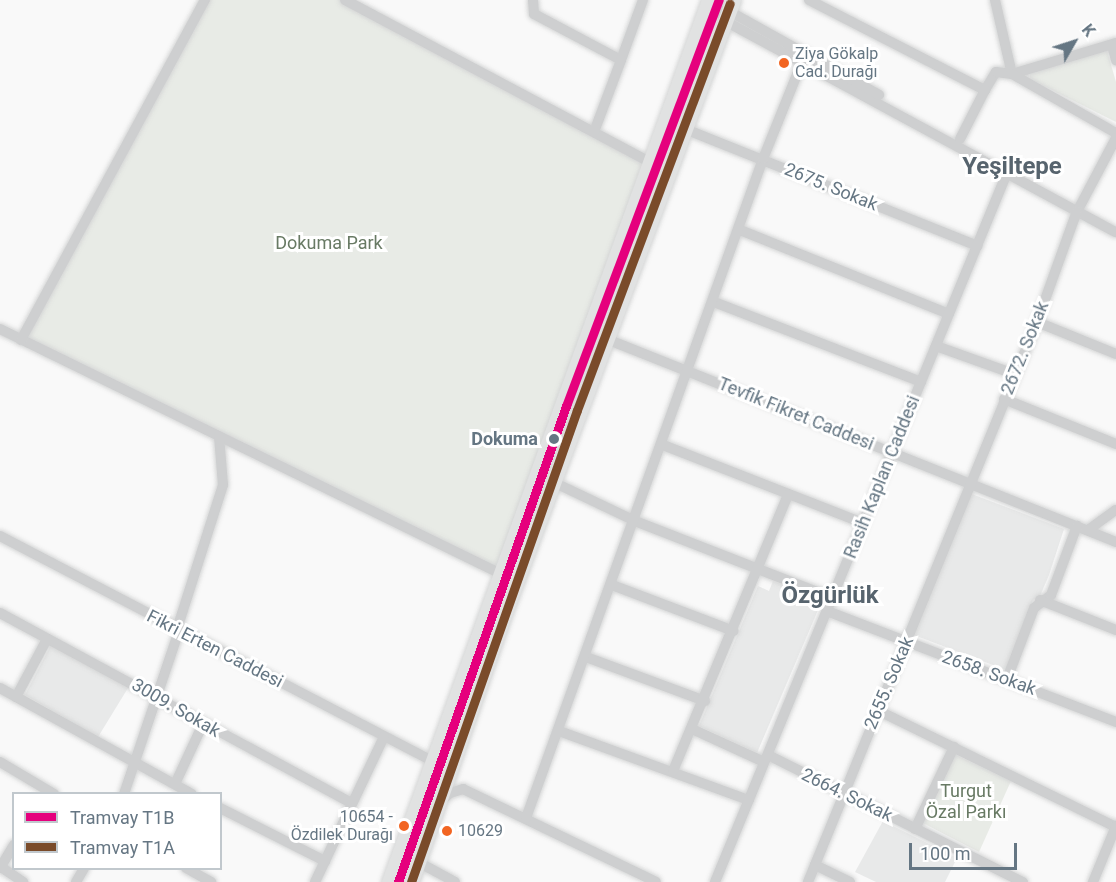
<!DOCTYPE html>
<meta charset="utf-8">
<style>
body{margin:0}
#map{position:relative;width:1116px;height:882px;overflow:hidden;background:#f9f9f9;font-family:Roboto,sans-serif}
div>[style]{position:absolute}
.built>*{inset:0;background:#e8e9e9}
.green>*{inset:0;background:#e8ebe6}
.roads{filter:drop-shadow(0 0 2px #d5d6d6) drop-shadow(0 0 2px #d5d6d6)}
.minor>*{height:10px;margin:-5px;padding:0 5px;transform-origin:5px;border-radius:5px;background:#cecfd0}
.highway>*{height:15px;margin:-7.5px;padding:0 7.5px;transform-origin:7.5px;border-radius:7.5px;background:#e1e2e2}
.tram-1>*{height:9px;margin:-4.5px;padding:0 4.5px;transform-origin:4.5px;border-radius:4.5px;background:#e5007d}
.tram-2>*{height:9px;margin:-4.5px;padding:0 4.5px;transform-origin:4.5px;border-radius:4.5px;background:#7a4b2a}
.dots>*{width:16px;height:16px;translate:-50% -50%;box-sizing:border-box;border:3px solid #fff;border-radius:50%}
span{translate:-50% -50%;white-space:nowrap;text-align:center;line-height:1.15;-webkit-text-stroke:6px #fff;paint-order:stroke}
.bus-label{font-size:16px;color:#657683}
.left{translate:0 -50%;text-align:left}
.right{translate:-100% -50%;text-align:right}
.street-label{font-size:18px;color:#657683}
.park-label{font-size:18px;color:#687a64}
.stop-label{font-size:18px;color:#657683;font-weight:700}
.district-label{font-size:24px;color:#57646e;font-weight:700}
.legend{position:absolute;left:12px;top:792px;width:210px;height:78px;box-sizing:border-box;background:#fff;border:2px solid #c1c8cd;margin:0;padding:8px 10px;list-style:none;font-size:18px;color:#657683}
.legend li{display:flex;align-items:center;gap:12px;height:30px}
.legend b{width:30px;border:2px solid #c1c8cd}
.north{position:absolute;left:1044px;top:12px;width:60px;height:60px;-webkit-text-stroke:4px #fff;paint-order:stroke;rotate:51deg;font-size:16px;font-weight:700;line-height:24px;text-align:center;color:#657683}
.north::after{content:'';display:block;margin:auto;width:21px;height:27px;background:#657683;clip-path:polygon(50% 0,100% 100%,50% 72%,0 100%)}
.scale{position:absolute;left:909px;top:843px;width:108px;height:27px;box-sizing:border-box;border:3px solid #657683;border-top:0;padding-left:8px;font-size:18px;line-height:21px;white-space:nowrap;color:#657683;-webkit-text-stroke:4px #fff;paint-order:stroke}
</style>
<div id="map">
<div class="built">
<i style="clip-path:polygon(969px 493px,1064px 529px,1049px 575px,1040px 596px,1033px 600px,1006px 670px,914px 635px)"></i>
<i style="clip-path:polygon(773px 581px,801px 591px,818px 610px,757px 753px,699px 726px,758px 586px,769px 591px)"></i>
<i style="clip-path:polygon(51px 645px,128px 688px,98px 737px,25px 695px)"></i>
<i style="clip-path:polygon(883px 821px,957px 858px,945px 882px,876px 882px,855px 872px)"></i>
</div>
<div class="green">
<i style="clip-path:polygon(205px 0,345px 0,650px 162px,499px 573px,21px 340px)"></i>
<i style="clip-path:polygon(1107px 51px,1116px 82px,1116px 122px,1030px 79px,1030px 73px)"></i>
<i style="clip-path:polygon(954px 754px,1011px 781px,979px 852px,921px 822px)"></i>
</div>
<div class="roads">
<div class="minor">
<i style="left:345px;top:0;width:345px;rotate:28deg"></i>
<i style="left:533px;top:0;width:14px;rotate:86deg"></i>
<i style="left:534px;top:14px;width:98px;rotate:27.9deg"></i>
<i style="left:621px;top:60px;width:64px;rotate:-69.9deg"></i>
<i style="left:714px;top:0;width:24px;rotate:62deg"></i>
<i style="left:725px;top:21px;width:444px;rotate:28.4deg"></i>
<i style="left:809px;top:0;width:198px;rotate:27.1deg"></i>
<i style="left:985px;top:90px;width:21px;rotate:-59deg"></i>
<i style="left:996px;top:72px;width:16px;rotate:7deg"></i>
<i style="left:1012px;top:74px;width:109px;rotate:-16.6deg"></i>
<i style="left:995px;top:0;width:76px;rotate:77.1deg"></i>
<i style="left:1012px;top:74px;width:120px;rotate:29.6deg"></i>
<i style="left:729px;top:11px;width:172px;rotate:29.2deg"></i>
<i style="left:1112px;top:45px;width:16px;rotate:75deg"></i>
<i style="left:685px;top:129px;width:315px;rotate:21.8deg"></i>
<i style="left:594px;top:132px;width:77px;rotate:-69.4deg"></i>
<i style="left:960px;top:139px;width:55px;rotate:-63deg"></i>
<i style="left:1080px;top:206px;width:77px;rotate:-62.1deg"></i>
<i style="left:740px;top:230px;width:225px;rotate:21.9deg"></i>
<i style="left:714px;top:302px;width:222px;rotate:21.1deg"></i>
<i style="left:1037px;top:322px;width:85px;rotate:22.1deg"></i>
<i style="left:0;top:329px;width:555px;rotate:26.06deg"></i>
<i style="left:21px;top:340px;width:387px;rotate:-61.6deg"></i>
<i style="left:609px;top:340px;width:546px;rotate:21.72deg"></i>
<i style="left:936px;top:346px;width:83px;rotate:19.7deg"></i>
<i style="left:1004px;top:399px;width:121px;rotate:21.9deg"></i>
<i style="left:663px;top:445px;width:215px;rotate:21.3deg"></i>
<i style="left:555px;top:483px;width:89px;rotate:25.4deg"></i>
<i style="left:635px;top:521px;width:212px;rotate:21.3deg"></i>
<i style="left:1088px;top:530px;width:34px;rotate:-36deg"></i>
<i style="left:0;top:536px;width:486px;rotate:27.5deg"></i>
<i style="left:612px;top:585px;width:130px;rotate:20.7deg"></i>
<i style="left:1040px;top:600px;width:82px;rotate:21.5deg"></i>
<i style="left:827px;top:611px;width:310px;rotate:21deg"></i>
<i style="left:0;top:613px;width:400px;rotate:28.4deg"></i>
<i style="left:177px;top:629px;width:151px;rotate:-72.3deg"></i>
<i style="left:223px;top:485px;width:49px;rotate:-94.7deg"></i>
<i style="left:586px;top:657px;width:127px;rotate:20.3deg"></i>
<i style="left:1007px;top:679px;width:76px;rotate:-69.2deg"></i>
<i style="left:1034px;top:608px;width:21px;rotate:-37deg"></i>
<i style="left:1051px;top:595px;width:74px;rotate:-69.4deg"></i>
<i style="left:0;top:688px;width:219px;rotate:28.9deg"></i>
<i style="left:16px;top:697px;width:66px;rotate:-61.9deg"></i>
<i style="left:877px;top:710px;width:266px;rotate:26.1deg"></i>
<i style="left:692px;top:729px;width:79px;rotate:24.6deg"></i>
<i style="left:559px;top:731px;width:202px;rotate:20deg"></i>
<i style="left:768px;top:755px;width:285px;rotate:26.5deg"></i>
<i style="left:0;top:762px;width:63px;rotate:30.7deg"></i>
<i style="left:673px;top:771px;width:299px;rotate:-67.4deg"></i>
<i style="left:175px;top:784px;width:66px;rotate:-65deg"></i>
<i style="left:124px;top:794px;width:172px;rotate:-71.4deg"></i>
<i style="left:441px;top:801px;width:12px;rotate:-42deg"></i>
<i style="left:450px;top:793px;width:14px;rotate:-17deg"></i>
<i style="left:463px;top:789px;width:214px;rotate:25.7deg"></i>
<i style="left:220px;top:808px;width:118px;rotate:26.8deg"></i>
<i style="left:526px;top:818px;width:700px;rotate:-70.22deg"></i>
<i style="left:763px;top:159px;width:105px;rotate:-68.1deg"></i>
<i style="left:915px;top:829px;width:91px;rotate:-64.6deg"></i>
<i style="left:418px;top:862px;width:42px;rotate:28.4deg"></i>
<i style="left:815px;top:865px;width:39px;rotate:26deg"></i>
<i style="left:1px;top:867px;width:27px;rotate:34deg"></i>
<i style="left:0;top:868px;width:27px;rotate:-59deg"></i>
<i style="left:186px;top:868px;width:29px;rotate:29deg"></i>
<i style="left:76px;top:882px;width:16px;rotate:-60deg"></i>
<i style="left:315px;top:882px;width:161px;rotate:-64.6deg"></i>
<i style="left:715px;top:882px;width:767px;rotate:-67.62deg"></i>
<i style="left:808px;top:882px;width:605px;rotate:-67.76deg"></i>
<i style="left:1037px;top:322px;width:118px;rotate:-70.2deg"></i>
<i style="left:1093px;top:882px;width:61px;rotate:-67.7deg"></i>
</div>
<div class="highway">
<i style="left:389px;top:882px;width:938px;rotate:-70.06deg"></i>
<i style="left:411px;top:882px;width:286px;rotate:-70.8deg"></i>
<i style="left:505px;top:612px;width:653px;rotate:-69.57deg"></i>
</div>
</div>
<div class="tram-1">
<i style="left:398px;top:882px;width:505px;rotate:-70.56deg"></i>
<i style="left:566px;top:406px;width:434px;rotate:-69.4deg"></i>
</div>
<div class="tram-2">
<i style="left:411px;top:882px;width:500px;rotate:-70.62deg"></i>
<i style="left:577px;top:410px;width:434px;rotate:-69.4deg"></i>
</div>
<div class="dots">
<i style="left:784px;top:63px;background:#f26522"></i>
<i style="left:554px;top:439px;background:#657683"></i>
<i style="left:404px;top:826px;background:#f26522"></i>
<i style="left:447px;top:831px;background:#f26522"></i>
</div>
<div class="bus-label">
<span class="left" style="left:795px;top:63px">Ziya Gökalp<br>Cad. Durağı</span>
<span class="right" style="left:393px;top:826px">10654 -<br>Özdilek Durağı</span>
<span class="left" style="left:458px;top:831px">10629</span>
</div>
<div class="street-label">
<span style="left:831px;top:187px;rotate:22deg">2675. Sokak</span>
<span style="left:1025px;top:348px;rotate:-68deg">2672. Sokak</span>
<span style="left:796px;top:414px;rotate:22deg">Tevfik Fikret Caddesi</span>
<span style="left:882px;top:477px;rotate:-68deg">Rasih Kaplan Caddesi</span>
<span style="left:215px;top:649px;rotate:27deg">Fikri Erten Caddesi</span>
<span style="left:989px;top:673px;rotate:20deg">2658. Sokak</span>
<span style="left:889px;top:683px;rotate:-67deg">2655. Sokak</span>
<span style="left:176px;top:708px;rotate:30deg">3009. Sokak</span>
<span style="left:847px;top:795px;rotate:26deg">2664. Sokak</span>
</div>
<div class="park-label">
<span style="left:329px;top:243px">Dokuma Park</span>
<span style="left:966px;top:802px">Turgut<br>Özal Parkı</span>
</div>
<div class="stop-label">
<span class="right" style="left:538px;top:439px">Dokuma</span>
</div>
<div class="district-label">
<span style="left:1012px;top:167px">Yeşiltepe</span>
<span style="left:830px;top:596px">Özgürlük</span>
</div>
<ul class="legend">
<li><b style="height:8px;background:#e5007d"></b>Tramvay T1B</li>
<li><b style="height:8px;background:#7a4b2a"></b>Tramvay T1A</li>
</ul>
<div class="north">K</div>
<div class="scale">100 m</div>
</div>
